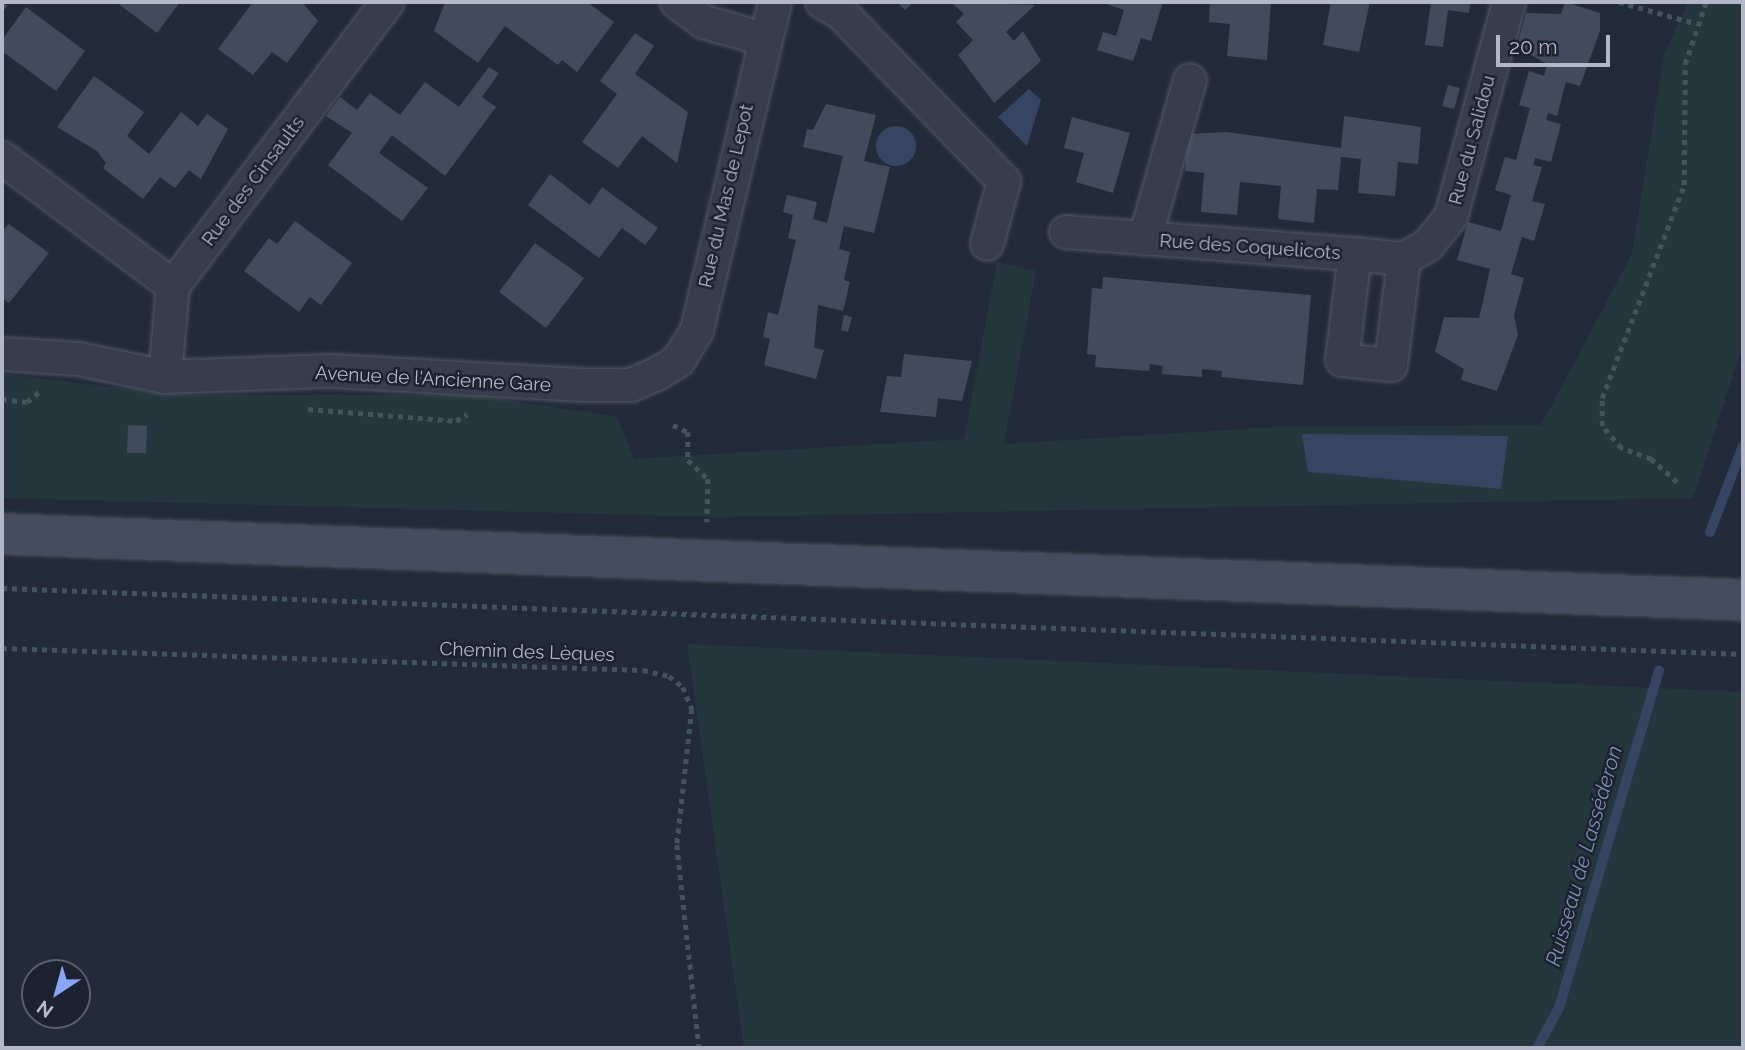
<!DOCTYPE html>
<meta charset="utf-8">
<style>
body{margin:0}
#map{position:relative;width:1745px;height:1050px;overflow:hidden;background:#232b3b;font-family:Raleway,sans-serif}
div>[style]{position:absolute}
.green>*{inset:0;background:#25373c}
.water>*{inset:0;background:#374562}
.round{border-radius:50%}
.stream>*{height:10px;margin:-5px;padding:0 5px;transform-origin:5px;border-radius:5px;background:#374562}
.building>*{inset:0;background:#424a5d}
.path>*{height:4.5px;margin-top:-2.25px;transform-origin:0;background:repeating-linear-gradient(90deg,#43545a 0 5px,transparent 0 10px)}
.roads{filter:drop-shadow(0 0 2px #525866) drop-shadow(0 0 2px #525866)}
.street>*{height:32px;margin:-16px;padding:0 16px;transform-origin:16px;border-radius:16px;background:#373d4c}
.secondary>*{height:38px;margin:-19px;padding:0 19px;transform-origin:19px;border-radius:19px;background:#454c5f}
span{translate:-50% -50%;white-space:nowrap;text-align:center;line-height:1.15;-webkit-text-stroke:5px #1c2230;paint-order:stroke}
.street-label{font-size:19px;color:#b2b8c7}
.water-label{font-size:21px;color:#7b8caf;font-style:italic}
.frame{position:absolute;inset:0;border:4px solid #b2b8c7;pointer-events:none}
.north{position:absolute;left:21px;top:959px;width:70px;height:70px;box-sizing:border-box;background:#1c2230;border:2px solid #585e6c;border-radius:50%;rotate:216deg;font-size:19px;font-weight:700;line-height:28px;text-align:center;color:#b2b8c7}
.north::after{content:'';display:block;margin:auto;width:24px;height:32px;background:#88a7f6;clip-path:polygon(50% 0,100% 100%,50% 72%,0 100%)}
.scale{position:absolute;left:1496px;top:35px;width:114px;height:32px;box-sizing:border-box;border:4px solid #b2b8c7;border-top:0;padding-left:9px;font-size:21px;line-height:24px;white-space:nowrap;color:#b2b8c7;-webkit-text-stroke:5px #1c2230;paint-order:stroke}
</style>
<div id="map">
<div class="green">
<i style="clip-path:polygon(1688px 2px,1743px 2px,1743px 345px,1693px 498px,718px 517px,2px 498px,2px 374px,183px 395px,474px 395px,618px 417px,634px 459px,964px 439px,997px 262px,1036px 271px,1004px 444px,1275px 427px,1541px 425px,1632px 254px,1664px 55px)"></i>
<i style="clip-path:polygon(687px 644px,1743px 692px,1743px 1048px,744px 1048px)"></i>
</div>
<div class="water">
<i style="clip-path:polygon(1029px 89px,1041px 100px,1027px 146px,998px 117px)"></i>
<i class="round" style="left:876px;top:126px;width:40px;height:40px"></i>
<i style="clip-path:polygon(1302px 434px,1508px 436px,1501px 489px,1308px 472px)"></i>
</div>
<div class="stream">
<i style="left:1710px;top:532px;width:92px;rotate:-69deg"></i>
<i style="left:1537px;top:1048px;width:46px;rotate:-61.2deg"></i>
<i style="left:1559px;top:1008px;width:352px;rotate:-73.5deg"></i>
</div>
<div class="building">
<i style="clip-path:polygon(116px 2px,180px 2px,157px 33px)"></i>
<i style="clip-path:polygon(253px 2px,302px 2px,318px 21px,287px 63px,272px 52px,253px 75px,218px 49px)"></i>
<i style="clip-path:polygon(445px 2px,587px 2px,614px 22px,577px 72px,562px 60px,558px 65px,505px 26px,478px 63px,434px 31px)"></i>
<i style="clip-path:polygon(897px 2px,914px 2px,905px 10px)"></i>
<i style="clip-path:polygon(951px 2px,1035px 5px,1006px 32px,1014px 41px,1023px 31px,1041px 61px,994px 103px,958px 55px,973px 40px,956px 22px,964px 14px)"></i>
<i style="clip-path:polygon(1101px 2px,1163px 2px,1151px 41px,1141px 38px,1133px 61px,1097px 50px,1103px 32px,1116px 36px,1124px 10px)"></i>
<i style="clip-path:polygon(1210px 2px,1271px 2px,1267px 60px,1227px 56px,1230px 24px,1209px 22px)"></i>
<i style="clip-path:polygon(1331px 2px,1370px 2px,1359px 52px,1323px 45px)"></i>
<i style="clip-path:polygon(1431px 2px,1484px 2px,1470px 4px,1469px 13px,1448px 10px,1443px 47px,1425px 45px)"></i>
<i style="clip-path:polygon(1565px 2px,1600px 13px,1600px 31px,1580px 86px,1566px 82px,1557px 116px,1548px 113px,1546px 120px,1561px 124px,1551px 162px,1535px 158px,1533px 165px,1542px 167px,1532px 201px,1545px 204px,1534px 241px,1522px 237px,1511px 274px,1524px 278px,1514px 315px,1518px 335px,1497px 391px,1461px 380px,1464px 369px,1435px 352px,1444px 317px,1479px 318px,1482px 306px,1490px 269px,1457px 260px,1468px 222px,1501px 231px,1511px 195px,1495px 190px,1505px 157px,1516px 160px,1530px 108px,1519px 105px,1529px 71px,1544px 76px,1547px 64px,1517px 47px,1526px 13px,1561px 14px)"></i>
<i style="clip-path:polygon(26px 7px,85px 51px,56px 91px,2px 51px,2px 40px)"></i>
<i style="clip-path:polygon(635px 33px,654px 46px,635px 74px,688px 112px,677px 163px,642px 136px,618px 168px,582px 142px,617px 94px,600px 81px)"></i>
<i style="clip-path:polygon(489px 67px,499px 73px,482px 97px,496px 107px,445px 176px,392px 135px,379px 153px,428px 188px,402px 221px,328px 165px,352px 133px,326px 116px,340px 97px,357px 110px,370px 93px,400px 115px,425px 82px,459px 107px)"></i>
<i style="clip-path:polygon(94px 76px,144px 112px,127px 136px,149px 154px,181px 112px,198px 126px,207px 114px,228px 129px,201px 179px,189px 170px,175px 188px,160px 177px,143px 199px,103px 168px,106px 163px,97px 151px,57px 127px)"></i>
<i style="clip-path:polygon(1448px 85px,1460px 88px,1454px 109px,1442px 106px)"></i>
<i style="clip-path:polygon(826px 104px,876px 115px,864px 161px,890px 167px,874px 233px,844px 226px,839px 249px,850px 252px,844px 280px,850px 282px,843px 311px,818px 305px,814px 348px,824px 350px,816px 379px,764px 365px,770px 339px,763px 337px,768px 312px,778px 315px,796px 240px,788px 238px,793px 215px,783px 212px,787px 195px,817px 202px,813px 219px,827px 223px,843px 156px,803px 147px,807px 129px,813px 130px)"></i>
<i style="clip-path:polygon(1344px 116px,1421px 127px,1418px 164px,1398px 162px,1395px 196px,1358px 193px,1361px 159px,1341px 157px,1338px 190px,1317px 189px,1314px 223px,1278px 219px,1281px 186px,1240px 182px,1237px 215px,1201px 212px,1204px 173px,1185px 171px,1188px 134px,1227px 132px,1341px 148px)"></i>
<i style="clip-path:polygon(1072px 117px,1130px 133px,1113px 193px,1076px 182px,1084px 153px,1064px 148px)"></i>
<i style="clip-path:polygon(550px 174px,590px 205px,602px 187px,658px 228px,645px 245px,622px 228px,599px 258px,528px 205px)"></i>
<i style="clip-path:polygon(295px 221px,352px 263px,321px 305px,310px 297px,299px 312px,244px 271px,269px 238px,277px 244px)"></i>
<i style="clip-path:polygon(9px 224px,49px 253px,9px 303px,2px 298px,2px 231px)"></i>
<i style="clip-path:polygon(535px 243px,584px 278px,546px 328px,499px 292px)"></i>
<i style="clip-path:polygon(1103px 277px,1311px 295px,1303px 385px,1221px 377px,1222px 371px,1202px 369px,1202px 377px,1162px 374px,1163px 366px,1150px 364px,1149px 371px,1095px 367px,1096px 355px,1087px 354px,1092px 288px,1102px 289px)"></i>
<i style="clip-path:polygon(844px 315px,852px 317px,848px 332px,841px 330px)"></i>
<i style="clip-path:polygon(904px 354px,972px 361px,962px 401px,938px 398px,936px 417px,880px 412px,887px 376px,901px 377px)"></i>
<i style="clip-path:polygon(128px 425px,147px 426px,146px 453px,127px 453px)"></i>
</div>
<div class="path">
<i style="left:1619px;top:2px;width:78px;rotate:15.6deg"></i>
<i style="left:2px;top:8px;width:7px;rotate:-56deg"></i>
<i style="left:2px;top:399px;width:25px;rotate:7deg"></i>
<i style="left:27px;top:402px;width:16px;rotate:-40deg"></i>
<i style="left:308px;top:409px;width:148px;rotate:4.6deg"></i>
<i style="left:456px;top:421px;width:13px;rotate:-32deg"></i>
<i style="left:673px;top:425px;width:17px;rotate:25deg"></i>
<i style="left:688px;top:432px;width:28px;rotate:90deg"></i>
<i style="left:688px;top:460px;width:28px;rotate:44deg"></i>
<i style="left:708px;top:479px;width:43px;rotate:91.3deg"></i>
<i style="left:1677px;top:482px;width:35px;rotate:-139deg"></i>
<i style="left:1651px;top:459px;width:32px;rotate:-160deg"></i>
<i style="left:1621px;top:448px;width:29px;rotate:-131deg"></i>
<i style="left:1602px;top:426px;width:28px;rotate:-90deg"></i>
<i style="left:1602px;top:398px;width:228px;rotate:-68.9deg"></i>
<i style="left:1684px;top:185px;width:121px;rotate:-89.5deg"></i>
<i style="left:1685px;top:64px;width:65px;rotate:-71.3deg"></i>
<i style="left:2px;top:588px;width:1742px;rotate:2.17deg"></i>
<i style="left:2px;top:648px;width:641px;rotate:1.97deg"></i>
<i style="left:643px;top:670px;width:27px;rotate:13deg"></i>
<i style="left:669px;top:676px;width:18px;rotate:38deg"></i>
<i style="left:683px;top:687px;width:24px;rotate:68deg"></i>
<i style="left:692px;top:709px;width:137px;rotate:96.3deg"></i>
<i style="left:677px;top:845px;width:204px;rotate:83.8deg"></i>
</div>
<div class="roads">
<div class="street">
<i style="left:677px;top:2px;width:34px;rotate:37deg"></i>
<i style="left:704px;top:22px;width:62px;rotate:15.8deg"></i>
<i style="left:822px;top:2px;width:23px;rotate:31deg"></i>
<i style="left:842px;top:14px;width:233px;rotate:45.9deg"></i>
<i style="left:1004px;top:181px;width:65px;rotate:105.1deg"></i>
<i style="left:2px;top:158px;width:214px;rotate:36.8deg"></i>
<i style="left:1066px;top:232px;width:290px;rotate:4.4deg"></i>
<i style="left:1355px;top:254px;width:49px;rotate:5.8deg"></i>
<i style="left:1404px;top:259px;width:107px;rotate:97deg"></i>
<i style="left:1391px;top:365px;width:49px;rotate:-174.2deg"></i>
<i style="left:1342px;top:360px;width:107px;rotate:-83deg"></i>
<i style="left:1145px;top:239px;width:165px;rotate:-74.2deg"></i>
<i style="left:1404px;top:259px;width:28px;rotate:-30deg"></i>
<i style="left:1428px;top:245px;width:36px;rotate:-51deg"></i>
<i style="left:1451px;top:217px;width:223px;rotate:-74.9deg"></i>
<i style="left:2px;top:354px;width:77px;rotate:3.7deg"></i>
<i style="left:79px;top:359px;width:88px;rotate:11.8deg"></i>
<i style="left:165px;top:377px;width:167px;rotate:-2.1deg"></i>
<i style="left:332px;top:371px;width:253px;rotate:3.2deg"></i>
<i style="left:585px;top:385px;width:46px"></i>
<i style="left:631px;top:385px;width:26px;rotate:-23deg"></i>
<i style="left:655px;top:375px;width:27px;rotate:-31deg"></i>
<i style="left:678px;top:361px;width:36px;rotate:-58deg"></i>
<i style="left:697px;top:330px;width:337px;rotate:-76.6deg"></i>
<i style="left:165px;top:377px;width:91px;rotate:-85deg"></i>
<i style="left:173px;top:286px;width:356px;rotate:-52.9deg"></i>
</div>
<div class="secondary">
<i style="left:2px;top:534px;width:1742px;rotate:2.17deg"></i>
</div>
</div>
<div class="street-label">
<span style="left:1472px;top:140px;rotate:-75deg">Rue du Salidou</span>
<span style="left:253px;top:181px;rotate:-53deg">Rue des Cinsaults</span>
<span style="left:726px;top:196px;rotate:-77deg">Rue du Mas de Lepot</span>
<span style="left:1250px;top:247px;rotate:4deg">Rue des Coquelicots</span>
<span style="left:433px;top:379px;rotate:3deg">Avenue de l'Ancienne Gare</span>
<span style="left:527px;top:652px;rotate:2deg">Chemin des Lèques</span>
</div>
<div class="water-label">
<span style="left:1584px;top:856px;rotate:-74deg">Ruisseau de Lasséderon</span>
</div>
<div class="frame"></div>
<div class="north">N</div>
<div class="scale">20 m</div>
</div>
